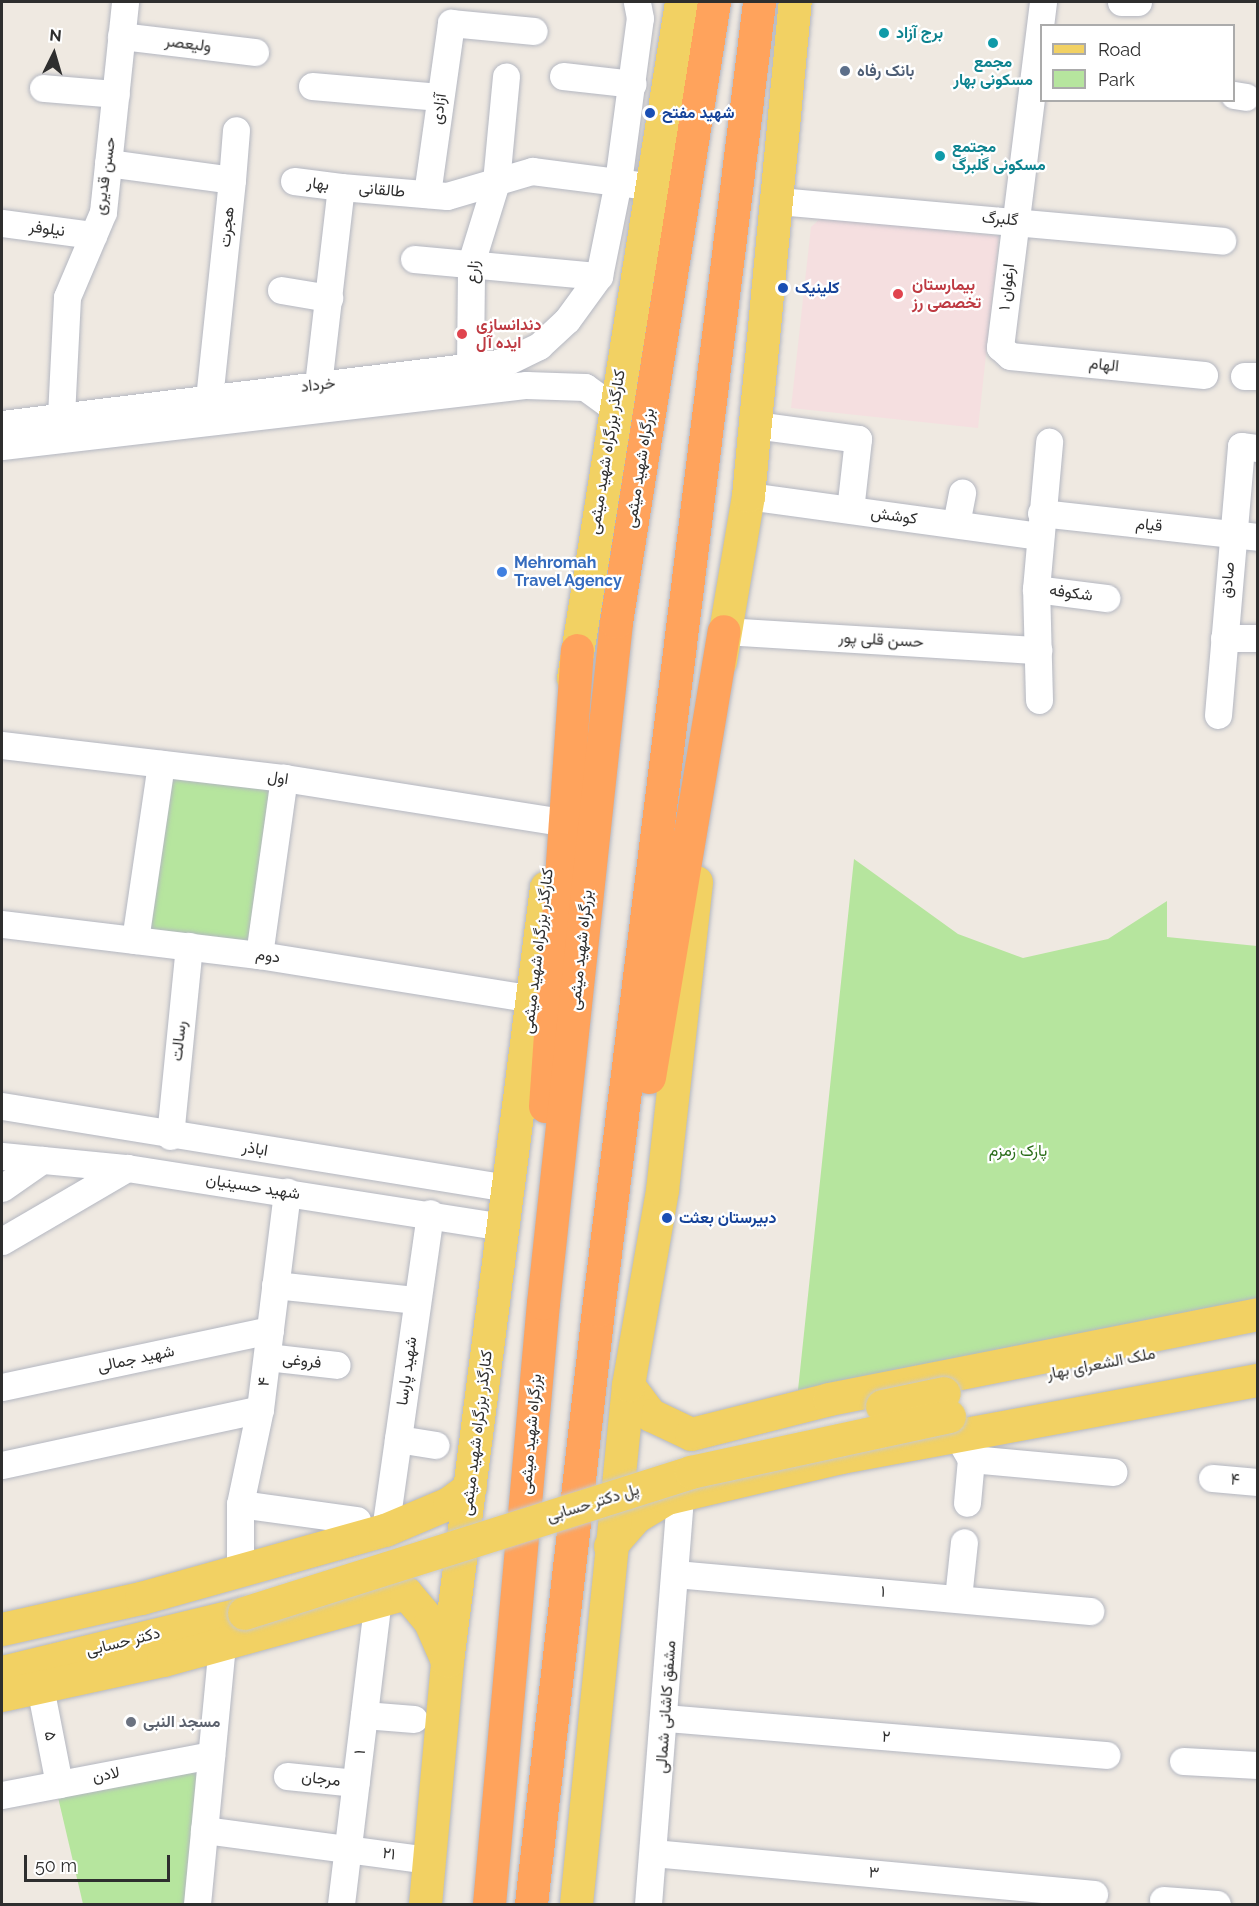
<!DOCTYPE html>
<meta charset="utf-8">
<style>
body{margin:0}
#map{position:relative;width:1259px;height:1906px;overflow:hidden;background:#efe9e1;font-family:Raleway,Vazirmatn,sans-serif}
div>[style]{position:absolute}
.medical>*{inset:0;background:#f5dfe0}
.green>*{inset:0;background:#b6e59e}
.roads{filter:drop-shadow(0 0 2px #b4b7c1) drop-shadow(0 0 2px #b4b7c1)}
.minor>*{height:27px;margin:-13.5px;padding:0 13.5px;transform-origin:13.5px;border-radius:13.5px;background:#fff}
.major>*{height:33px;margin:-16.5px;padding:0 16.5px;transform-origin:16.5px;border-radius:16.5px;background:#f2d163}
.highway>*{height:33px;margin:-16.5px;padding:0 16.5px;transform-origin:16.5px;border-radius:16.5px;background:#ffa35c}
.bridges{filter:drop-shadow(0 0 2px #c9c9c9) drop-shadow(0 0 2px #c9c9c9)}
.major-bridge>*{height:33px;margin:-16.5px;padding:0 16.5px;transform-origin:16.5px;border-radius:16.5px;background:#f2d163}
.dots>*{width:16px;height:16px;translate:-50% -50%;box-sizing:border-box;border:3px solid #fff;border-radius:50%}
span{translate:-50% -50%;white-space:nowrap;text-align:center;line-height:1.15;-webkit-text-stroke:4.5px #fff;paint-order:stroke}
.culture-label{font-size:16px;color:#0d838f;font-weight:700}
.left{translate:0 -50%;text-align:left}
.street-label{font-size:16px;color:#2e2e2e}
.service-label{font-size:16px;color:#4e5e75;font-weight:700}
.transit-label{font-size:16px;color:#164399;font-weight:700}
.health-label{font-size:16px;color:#be3a42;font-weight:700}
.shop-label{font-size:16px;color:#366cbe;font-weight:700}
.park-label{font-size:16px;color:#2c6e1b}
.worship-label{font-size:16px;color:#5b616d;font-weight:700}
.frame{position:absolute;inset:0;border:3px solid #2e2e2e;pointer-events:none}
.legend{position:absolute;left:1040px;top:24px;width:195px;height:78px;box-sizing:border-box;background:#fff;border:2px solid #ababab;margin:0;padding:8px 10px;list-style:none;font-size:18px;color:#2e2e2e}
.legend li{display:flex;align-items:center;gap:12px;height:30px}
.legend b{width:30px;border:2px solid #ababab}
.north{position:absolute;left:24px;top:24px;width:60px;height:60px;-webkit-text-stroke:4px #fff;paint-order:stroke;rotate:5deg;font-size:16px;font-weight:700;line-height:24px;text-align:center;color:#2e2e2e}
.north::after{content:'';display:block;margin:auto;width:21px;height:27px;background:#2e2e2e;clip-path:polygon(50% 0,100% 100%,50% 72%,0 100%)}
.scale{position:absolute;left:24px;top:1855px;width:146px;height:27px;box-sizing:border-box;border:3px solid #2e2e2e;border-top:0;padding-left:8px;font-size:18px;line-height:21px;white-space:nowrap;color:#2e2e2e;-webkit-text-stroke:4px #fff;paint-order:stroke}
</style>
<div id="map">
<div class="medical">
<i style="clip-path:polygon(822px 217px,999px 236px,978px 428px,791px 408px,811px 227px)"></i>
</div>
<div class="green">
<i style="clip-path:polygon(168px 775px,270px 788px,248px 943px,145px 930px)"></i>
<i style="clip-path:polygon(854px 859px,958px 934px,1023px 958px,1108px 939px,1167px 901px,1167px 937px,1257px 946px,1257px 1303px,798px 1390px)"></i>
<i style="clip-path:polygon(201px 1766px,188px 1904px,83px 1904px,57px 1793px)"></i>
</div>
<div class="roads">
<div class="minor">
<i style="left:1043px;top:2px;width:348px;rotate:97.1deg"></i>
<i style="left:1000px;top:347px;width:13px;rotate:42deg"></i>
<i style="left:1010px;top:356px;width:195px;rotate:5.6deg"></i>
<i style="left:1121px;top:2px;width:17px"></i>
<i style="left:121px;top:36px;width:135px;rotate:6.8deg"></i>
<i style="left:563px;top:76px;width:70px;rotate:6.5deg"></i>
<i style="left:312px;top:86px;width:128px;rotate:4.9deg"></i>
<i style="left:43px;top:88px;width:73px;rotate:4.7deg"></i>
<i style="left:1234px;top:95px;width:12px;rotate:9deg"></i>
<i style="left:108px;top:163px;width:125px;rotate:7.8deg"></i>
<i style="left:232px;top:180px;width:219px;rotate:96deg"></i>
<i style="left:232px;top:180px;width:50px;rotate:-85.4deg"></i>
<i style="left:294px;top:181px;width:47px;rotate:7.3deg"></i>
<i style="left:427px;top:194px;width:173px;rotate:-82deg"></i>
<i style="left:451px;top:23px;width:83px;rotate:5.5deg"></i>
<i style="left:778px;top:201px;width:446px;rotate:5.1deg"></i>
<i style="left:2px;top:223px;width:92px;rotate:7.5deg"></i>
<i style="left:414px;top:259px;width:186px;rotate:5.3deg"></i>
<i style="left:281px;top:290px;width:49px;rotate:9.5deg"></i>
<i style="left:470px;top:366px;width:103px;rotate:-89.4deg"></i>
<i style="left:471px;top:263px;width:85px;rotate:-72.8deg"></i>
<i style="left:496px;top:182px;width:106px;rotate:-84.6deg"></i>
<i style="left:1244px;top:376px;width:14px"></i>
<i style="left:318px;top:385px;width:199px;rotate:-83.4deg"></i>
<i style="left:341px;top:187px;width:106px;rotate:4.9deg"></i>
<i style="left:447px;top:196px;width:89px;rotate:-16.4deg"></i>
<i style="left:532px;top:171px;width:87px;rotate:7.3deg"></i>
<i style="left:618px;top:182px;width:165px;rotate:-82.4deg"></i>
<i style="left:640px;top:18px;width:16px;rotate:-101deg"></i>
<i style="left:61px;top:416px;width:119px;rotate:-87.1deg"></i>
<i style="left:67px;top:297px;width:92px;rotate:-67deg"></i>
<i style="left:103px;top:212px;width:211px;rotate:-84deg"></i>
<i style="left:2px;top:424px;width:508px;rotate:-7.01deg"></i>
<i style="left:506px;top:362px;width:37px;rotate:-26deg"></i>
<i style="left:539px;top:346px;width:38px;rotate:-43deg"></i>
<i style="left:567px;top:320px;width:54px;rotate:-54deg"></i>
<i style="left:599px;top:276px;width:96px;rotate:-78.6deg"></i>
<i style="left:618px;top:182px;width:29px;rotate:8deg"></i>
<i style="left:755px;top:425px;width:104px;rotate:7.7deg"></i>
<i style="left:858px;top:439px;width:71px;rotate:96.4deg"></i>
<i style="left:2px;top:446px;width:528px;rotate:-6.64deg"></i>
<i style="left:526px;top:385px;width:59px;rotate:1.9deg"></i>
<i style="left:585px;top:387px;width:37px;rotate:36deg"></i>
<i style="left:748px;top:496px;width:295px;rotate:7.8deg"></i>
<i style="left:1041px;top:513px;width:218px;rotate:6.3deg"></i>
<i style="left:956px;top:524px;width:32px;rotate:-79deg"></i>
<i style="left:1036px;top:589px;width:71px;rotate:7.3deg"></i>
<i style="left:724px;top:631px;width:315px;rotate:3.5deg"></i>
<i style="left:1224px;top:638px;width:34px"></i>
<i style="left:1039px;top:700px;width:111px;rotate:-91.5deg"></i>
<i style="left:1036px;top:589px;width:148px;rotate:-84.9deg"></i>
<i style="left:1218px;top:715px;width:270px;rotate:-85.1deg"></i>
<i style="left:1241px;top:446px;width:17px;rotate:7deg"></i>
<i style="left:2px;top:745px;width:284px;rotate:6.7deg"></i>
<i style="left:284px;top:778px;width:273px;rotate:9deg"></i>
<i style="left:2px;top:924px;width:259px;rotate:6.9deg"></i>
<i style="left:259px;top:955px;width:278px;rotate:9.1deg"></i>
<i style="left:135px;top:940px;width:178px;rotate:-81.6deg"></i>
<i style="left:259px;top:955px;width:179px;rotate:-82deg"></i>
<i style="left:2px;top:1106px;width:513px;rotate:9.21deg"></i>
<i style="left:170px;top:1136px;width:191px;rotate:-84.3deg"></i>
<i style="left:2px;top:1156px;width:126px;rotate:5.5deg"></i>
<i style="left:127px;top:1168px;width:382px;rotate:8.9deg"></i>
<i style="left:2px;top:1188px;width:49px;rotate:-35deg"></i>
<i style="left:2px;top:1241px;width:145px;rotate:-30.3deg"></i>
<i style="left:275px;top:1285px;width:133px;rotate:6.1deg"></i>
<i style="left:267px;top:1357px;width:70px;rotate:6.5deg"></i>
<i style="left:2px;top:1387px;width:274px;rotate:-12deg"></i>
<i style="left:398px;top:1439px;width:38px;rotate:9deg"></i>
<i style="left:961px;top:1442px;width:20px;rotate:60deg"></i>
<i style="left:971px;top:1459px;width:44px;rotate:95.2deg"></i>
<i style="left:971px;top:1459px;width:143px;rotate:5.2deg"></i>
<i style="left:2px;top:1465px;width:264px;rotate:-12.2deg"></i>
<i style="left:1212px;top:1478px;width:46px;rotate:5deg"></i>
<i style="left:240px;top:1504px;width:118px;rotate:7.8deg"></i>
<i style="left:385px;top:1530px;width:320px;rotate:-81.9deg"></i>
<i style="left:240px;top:1570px;width:66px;rotate:-90deg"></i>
<i style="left:240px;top:1504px;width:97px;rotate:-78.1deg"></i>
<i style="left:260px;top:1409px;width:219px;rotate:-82.9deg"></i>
<i style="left:675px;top:1574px;width:417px;rotate:5.1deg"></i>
<i style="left:958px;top:1598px;width:56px;rotate:-83.9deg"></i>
<i style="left:40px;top:1687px;width:99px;rotate:78.9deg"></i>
<i style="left:364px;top:1715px;width:50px;rotate:4.6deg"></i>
<i style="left:666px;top:1718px;width:442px;rotate:4.8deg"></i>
<i style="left:1183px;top:1761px;width:75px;rotate:3.1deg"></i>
<i style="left:287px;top:1776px;width:69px;rotate:5.8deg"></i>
<i style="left:2px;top:1795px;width:213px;rotate:-10.8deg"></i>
<i style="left:204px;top:1830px;width:227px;rotate:7.6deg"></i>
<i style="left:653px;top:1853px;width:443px;rotate:5.3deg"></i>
<i style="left:1163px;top:1900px;width:54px;rotate:4.2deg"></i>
<i style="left:197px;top:1904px;width:261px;rotate:-84.5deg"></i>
<i style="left:341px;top:1904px;width:306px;rotate:-83.1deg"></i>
<i style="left:648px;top:1904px;width:396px;rotate:-85.5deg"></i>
</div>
<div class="major">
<i style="left:720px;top:661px;width:167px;rotate:-80.4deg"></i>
<i style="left:748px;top:496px;width:496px;rotate:-84.6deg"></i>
<i style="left:573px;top:678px;width:685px;rotate:-80.92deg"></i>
<i style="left:628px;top:1385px;width:38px;rotate:53deg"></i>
<i style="left:651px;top:1415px;width:44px;rotate:25.4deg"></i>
<i style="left:691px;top:1434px;width:142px;rotate:-14.2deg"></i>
<i style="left:829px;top:1399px;width:437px;rotate:-11.2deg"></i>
<i style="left:610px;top:1546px;width:38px;rotate:-49deg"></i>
<i style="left:635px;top:1517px;width:37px;rotate:-31deg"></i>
<i style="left:667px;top:1498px;width:179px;rotate:-13.3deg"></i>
<i style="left:841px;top:1457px;width:424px;rotate:-10.5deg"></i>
<i style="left:2px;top:1629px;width:142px;rotate:-12.6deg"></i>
<i style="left:141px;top:1598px;width:253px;rotate:-15.6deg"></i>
<i style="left:385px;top:1530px;width:69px;rotate:-22.9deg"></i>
<i style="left:449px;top:1503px;width:26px;rotate:-37deg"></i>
<i style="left:2px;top:1672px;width:249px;rotate:-13.7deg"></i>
<i style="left:2px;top:1695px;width:165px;rotate:-12.3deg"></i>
<i style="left:163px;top:1660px;width:252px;rotate:-15.4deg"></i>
<i style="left:406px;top:1593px;width:38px;rotate:50deg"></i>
<i style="left:430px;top:1622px;width:43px;rotate:66.4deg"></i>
<i style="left:425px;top:1904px;width:244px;rotate:-84.8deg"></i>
<i style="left:447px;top:1661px;width:780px;rotate:-82.71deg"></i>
<i style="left:576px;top:1904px;width:522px;rotate:-84.28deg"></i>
<i style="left:628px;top:1385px;width:198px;rotate:-80.1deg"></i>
<i style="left:662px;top:1190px;width:310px;rotate:-83.7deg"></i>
</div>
<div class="highway">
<i style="left:649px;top:1077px;width:452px;rotate:-80.5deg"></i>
<i style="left:545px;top:1106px;width:457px;rotate:-86deg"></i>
<i style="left:489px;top:1904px;width:603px;rotate:-84.87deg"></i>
<i style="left:543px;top:1303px;width:685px;rotate:-83.88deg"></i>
<i style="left:616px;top:622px;width:628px;rotate:-81.02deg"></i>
<i style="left:531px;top:1904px;width:598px;rotate:-83.56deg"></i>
<i style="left:598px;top:1310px;width:1318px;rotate:-82.98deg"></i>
</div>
</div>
<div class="bridges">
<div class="major-bridge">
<i style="left:882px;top:1406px;width:63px;rotate:-11.8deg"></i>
<i style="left:244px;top:1613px;width:469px;rotate:-17.5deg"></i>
<i style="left:691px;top:1472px;width:264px;rotate:-12.2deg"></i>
</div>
</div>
<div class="dots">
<i style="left:884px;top:33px;background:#0f9aa8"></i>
<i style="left:993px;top:43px;background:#0f9aa8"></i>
<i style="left:845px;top:71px;background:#5c6f8a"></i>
<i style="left:650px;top:113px;background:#1a4fb4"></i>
<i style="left:940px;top:156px;background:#0f9aa8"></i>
<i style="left:783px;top:288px;background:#1a4fb4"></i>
<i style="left:898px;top:294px;background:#e0444e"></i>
<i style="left:462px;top:334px;background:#e0444e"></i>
<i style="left:502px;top:572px;background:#3f7fe0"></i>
<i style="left:667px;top:1218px;background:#1a4fb4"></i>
<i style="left:131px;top:1722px;background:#6b7280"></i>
</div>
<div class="culture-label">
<span class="left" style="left:896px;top:33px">برج آزاد</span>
<span style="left:993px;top:71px">مجمع<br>مسکونی بهار</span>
<span class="left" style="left:952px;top:156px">مجتمع<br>مسکونی گلبرگ</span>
</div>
<div class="street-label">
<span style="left:188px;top:44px;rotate:7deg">ولیعصر</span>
<span style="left:439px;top:109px;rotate:-82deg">آزادی</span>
<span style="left:105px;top:176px;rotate:-82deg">حسن قدیری</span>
<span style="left:318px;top:184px;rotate:7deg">بهار</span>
<span style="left:382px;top:190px;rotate:5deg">طالقانی</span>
<span style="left:1000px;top:219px;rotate:5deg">گلبرگ</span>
<span style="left:227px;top:227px;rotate:-84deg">هجرت</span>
<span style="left:47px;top:229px;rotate:7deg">نیلوفر</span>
<span style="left:473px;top:272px;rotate:-85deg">زارع</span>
<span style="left:1007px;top:287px;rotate:-84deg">ارغوان ۱</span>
<span style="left:1104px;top:365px;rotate:6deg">الهام</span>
<span style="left:318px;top:385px;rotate:-7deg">خرداد</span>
<span style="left:607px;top:452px;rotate:-81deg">کنارگذر بزرگراه شهید میثمی</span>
<span style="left:640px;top:468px;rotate:-81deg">بزرگراه شهید میثمی</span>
<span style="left:894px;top:516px;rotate:8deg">کوشش</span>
<span style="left:1149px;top:525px;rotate:6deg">قیام</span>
<span style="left:1228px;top:580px;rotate:-86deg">صادق</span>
<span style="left:1071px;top:593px;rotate:8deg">شکوفه</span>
<span style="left:881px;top:640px;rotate:3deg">حسن قلی پور</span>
<span style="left:278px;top:778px;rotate:8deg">اول</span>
<span style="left:581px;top:950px;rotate:-84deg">بزرگراه شهید میثمی</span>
<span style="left:538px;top:951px;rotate:-83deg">کنارگذر بزرگراه شهید میثمی</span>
<span style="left:268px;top:956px;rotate:9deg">دوم</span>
<span style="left:179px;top:1041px;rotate:-84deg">رسالت</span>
<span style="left:255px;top:1149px;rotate:9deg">اباذر</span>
<span style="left:253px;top:1187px;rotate:9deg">شهید حسینیان</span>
<span style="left:136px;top:1359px;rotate:-12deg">شهید جمالی</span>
<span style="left:302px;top:1361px;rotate:7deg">فروغی</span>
<span style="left:1101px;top:1364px;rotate:-11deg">ملک الشعرای بهار</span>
<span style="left:407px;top:1371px;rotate:-82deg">شهید پارسا</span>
<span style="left:264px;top:1382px;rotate:-83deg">۴</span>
<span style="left:477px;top:1433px;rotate:-83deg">کنارگذر بزرگراه شهید میثمی</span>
<span style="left:531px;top:1434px;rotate:-85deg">بزرگراه شهید میثمی</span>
<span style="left:1235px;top:1480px;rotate:5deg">۴</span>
<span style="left:593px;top:1503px;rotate:-17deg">پل دکتر حسابی</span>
<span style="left:883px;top:1592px;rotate:5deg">۱</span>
<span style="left:123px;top:1642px;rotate:-14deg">دکتر حسابی</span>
<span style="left:666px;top:1707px;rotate:-86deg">مشفق کاشانی شمالی</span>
<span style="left:50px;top:1736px;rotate:79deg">۵</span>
<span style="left:886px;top:1737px;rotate:5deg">۲</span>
<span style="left:360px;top:1752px;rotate:-83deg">۱</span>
<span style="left:106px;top:1775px;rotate:-11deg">لادن</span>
<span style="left:321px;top:1779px;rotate:6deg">مرجان</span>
<span style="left:389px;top:1854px;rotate:9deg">۲۱</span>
<span style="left:874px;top:1873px;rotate:5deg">۳</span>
</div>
<div class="service-label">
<span class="left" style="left:857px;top:71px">بانک رفاه</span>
</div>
<div class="transit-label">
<span class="left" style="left:662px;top:113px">شهید مفتح</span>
<span class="left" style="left:795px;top:288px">کلینیک</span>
<span class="left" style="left:679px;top:1218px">دبیرستان بعثت</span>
</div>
<div class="health-label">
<span class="left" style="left:912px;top:294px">بیمارستان<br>تخصصی رز</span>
<span class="left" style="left:476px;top:334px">دندانسازی<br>ایده آل</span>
</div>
<div class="shop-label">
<span class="left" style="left:514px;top:572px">Mehromah<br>Travel Agency</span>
</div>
<div class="park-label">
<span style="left:1018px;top:1151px">پارک زمزم</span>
</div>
<div class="worship-label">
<span class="left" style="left:143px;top:1722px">مسجد النبی</span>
</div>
<div class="frame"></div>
<ul class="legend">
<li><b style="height:8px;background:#f2d163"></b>Road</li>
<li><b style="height:16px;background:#b6e59e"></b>Park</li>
</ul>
<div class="north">N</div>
<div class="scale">50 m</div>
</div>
